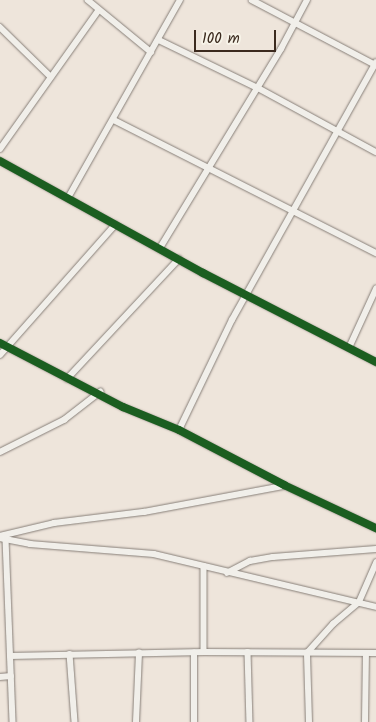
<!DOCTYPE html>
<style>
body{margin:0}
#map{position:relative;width:376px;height:722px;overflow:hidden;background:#eee5db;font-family:Kalam,sans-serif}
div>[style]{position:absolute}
.roads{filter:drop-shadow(0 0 1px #877f78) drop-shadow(0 0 1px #877f78)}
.minor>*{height:5.5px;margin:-2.75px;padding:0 2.75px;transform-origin:2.75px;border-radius:2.75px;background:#f1efea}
.cycleway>*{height:8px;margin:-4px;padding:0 4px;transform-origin:4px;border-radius:4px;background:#1b5e20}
span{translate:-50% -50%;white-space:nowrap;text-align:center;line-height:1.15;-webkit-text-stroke:4px #f7f3e8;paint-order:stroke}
.scale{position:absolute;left:194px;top:30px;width:82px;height:22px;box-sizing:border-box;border:2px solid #3b2a1e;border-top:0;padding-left:6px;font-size:15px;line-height:18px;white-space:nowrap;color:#3b2a1e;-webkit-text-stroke:4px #f7f3e8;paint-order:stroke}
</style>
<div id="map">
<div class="roads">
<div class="minor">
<i style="left:88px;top:0;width:82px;rotate:39.5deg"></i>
<i style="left:252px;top:0;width:140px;rotate:27.7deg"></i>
<i style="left:0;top:27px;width:71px;rotate:44.4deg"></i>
<i style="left:159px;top:40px;width:110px;rotate:25.9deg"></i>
<i style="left:258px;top:88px;width:134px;rotate:28.5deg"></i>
<i style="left:114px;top:120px;width:294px;rotate:26.9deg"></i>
<i style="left:0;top:149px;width:169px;rotate:-54.6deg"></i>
<i style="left:0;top:161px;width:232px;rotate:28.9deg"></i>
<i style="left:203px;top:273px;width:195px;rotate:27.2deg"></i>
<i style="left:68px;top:198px;width:227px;rotate:-60.5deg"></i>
<i style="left:160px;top:248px;width:233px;rotate:-58.7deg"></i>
<i style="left:281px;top:49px;width:55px;rotate:-62deg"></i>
<i style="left:0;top:343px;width:139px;rotate:27.5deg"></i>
<i style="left:123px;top:407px;width:61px;rotate:22.3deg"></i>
<i style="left:179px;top:430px;width:119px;rotate:27.6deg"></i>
<i style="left:284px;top:485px;width:102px;rotate:25.1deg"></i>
<i style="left:349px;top:348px;width:65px;rotate:-65.4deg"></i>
<i style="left:0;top:355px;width:174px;rotate:-48.5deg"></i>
<i style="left:67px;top:379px;width:164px;rotate:-47deg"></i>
<i style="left:179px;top:430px;width:122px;rotate:-64.3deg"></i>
<i style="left:232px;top:320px;width:295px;rotate:-60.8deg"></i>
<i style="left:0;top:452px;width:72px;rotate:-26.6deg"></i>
<i style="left:64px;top:420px;width:46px;rotate:-37.9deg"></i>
<i style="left:0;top:536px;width:56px;rotate:-13.5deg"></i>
<i style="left:54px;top:523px;width:91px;rotate:-7deg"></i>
<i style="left:144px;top:512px;width:141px;rotate:-10.6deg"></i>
<i style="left:0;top:538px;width:31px;rotate:11deg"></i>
<i style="left:30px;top:544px;width:124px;rotate:4.6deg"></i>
<i style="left:154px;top:554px;width:228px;rotate:13.4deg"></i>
<i style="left:6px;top:539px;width:183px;rotate:87.8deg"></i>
<i style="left:204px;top:566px;width:86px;rotate:90deg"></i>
<i style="left:227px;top:573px;width:26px;rotate:-28deg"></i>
<i style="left:250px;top:561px;width:23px;rotate:-10deg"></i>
<i style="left:273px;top:557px;width:103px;rotate:-4.4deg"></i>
<i style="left:248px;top:652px;width:70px;rotate:88.4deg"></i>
<i style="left:70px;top:654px;width:68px;rotate:85.8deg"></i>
<i style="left:10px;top:656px;width:194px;rotate:-1.2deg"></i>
<i style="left:204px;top:652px;width:172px;rotate:0.3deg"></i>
<i style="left:0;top:677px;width:11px;rotate:-5deg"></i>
<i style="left:136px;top:722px;width:69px;rotate:-87.5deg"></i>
<i style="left:194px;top:722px;width:69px;rotate:-90deg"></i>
<i style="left:309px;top:722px;width:69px;rotate:-91.7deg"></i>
<i style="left:307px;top:653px;width:39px;rotate:-48deg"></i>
<i style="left:333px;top:624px;width:34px;rotate:-40deg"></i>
<i style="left:359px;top:602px;width:43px;rotate:-66.4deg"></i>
<i style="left:365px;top:722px;width:68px;rotate:-89.2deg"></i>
</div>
</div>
<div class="cycleway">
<i style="left:0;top:161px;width:232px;rotate:28.9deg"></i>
<i style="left:203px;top:273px;width:195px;rotate:27.2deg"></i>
<i style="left:0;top:343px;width:139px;rotate:27.5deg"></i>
<i style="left:123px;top:407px;width:61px;rotate:22.3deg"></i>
<i style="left:179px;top:430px;width:119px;rotate:27.6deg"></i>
<i style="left:284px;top:485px;width:102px;rotate:25.1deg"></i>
</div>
<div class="scale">100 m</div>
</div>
